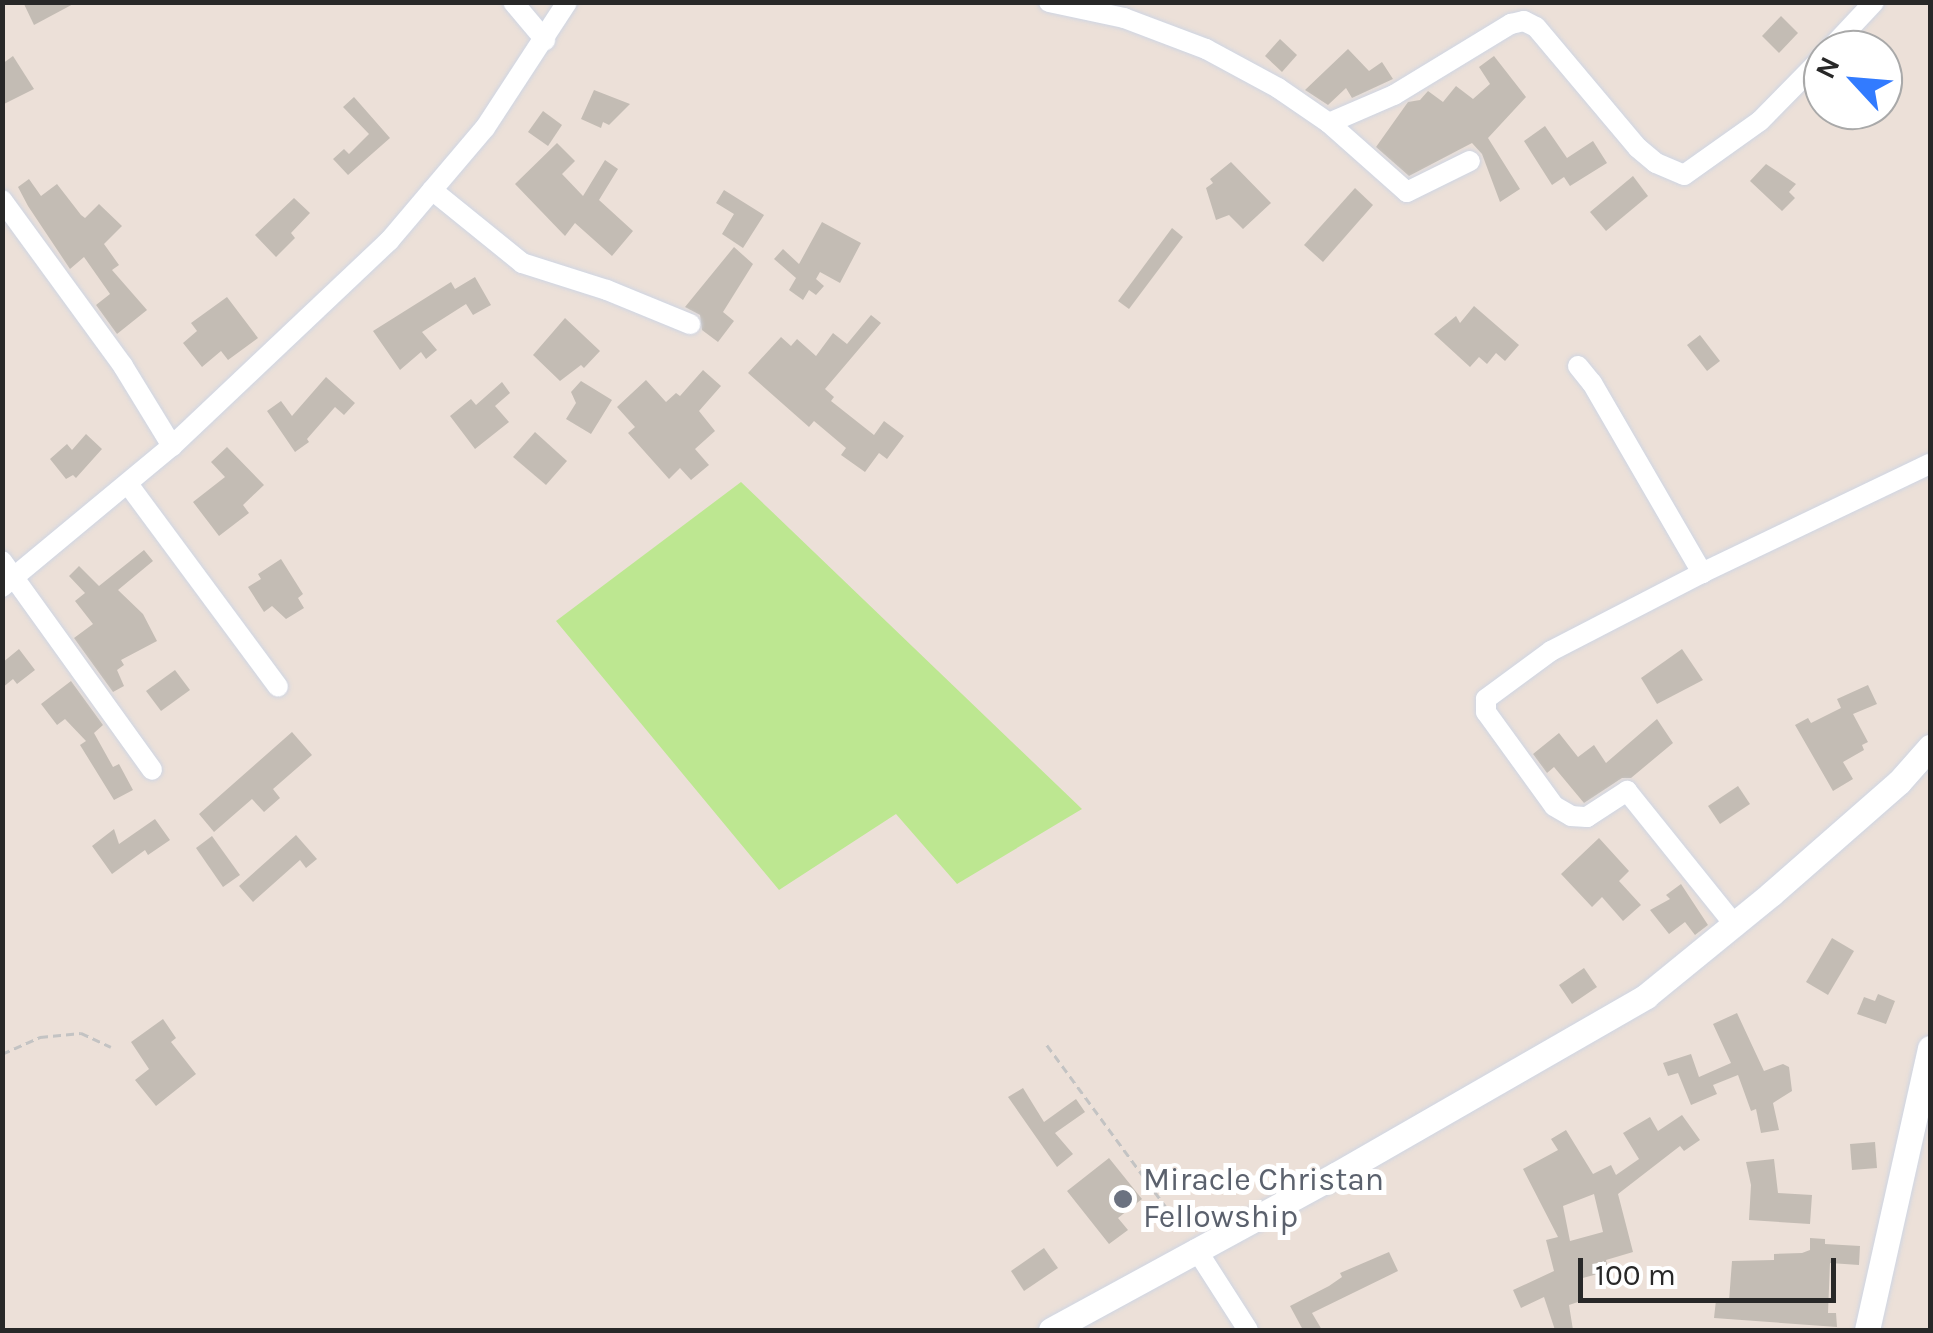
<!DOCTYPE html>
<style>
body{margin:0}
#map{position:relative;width:1933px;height:1333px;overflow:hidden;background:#ece0d8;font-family:Karla,sans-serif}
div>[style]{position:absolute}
.green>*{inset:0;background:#bde791}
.building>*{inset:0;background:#c3bcb4}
.path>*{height:2.5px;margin-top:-1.25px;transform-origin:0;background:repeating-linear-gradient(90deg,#c3c3c3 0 8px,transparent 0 13px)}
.roads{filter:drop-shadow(0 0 2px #ced5e3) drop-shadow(0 0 2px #ced5e3)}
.minor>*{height:20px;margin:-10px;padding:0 10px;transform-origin:10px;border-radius:10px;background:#fff}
.tertiary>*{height:25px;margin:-12.5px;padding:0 12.5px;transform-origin:12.5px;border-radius:12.5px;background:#fff}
.dots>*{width:28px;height:28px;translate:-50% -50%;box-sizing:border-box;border:5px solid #fff;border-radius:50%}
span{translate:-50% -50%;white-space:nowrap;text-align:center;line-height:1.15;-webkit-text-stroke:10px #fff;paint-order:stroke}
.worship-label{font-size:32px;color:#5b616d}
.left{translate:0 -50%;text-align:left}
.frame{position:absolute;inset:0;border:5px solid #282828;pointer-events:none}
.north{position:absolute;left:1803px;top:30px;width:100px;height:100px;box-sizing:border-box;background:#fff;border:2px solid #a9a9a9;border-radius:50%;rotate:296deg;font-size:28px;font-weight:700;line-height:40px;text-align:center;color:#282828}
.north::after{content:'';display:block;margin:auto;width:35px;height:45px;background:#327bff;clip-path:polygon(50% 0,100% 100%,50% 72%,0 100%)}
.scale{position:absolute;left:1578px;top:1258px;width:258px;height:45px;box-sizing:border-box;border:5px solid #282828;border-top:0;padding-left:12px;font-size:30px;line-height:35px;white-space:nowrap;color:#282828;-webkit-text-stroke:8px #fff;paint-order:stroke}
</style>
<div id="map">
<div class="green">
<i style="clip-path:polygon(741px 482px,1082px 809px,957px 884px,896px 814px,779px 890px,556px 621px)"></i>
</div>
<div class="building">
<i style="clip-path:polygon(23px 2px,77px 2px,34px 25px)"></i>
<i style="clip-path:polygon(1781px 16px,1798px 33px,1779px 53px,1762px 36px)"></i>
<i style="clip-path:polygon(1280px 39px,1297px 55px,1282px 72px,1265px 56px)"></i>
<i style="clip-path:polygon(1348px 49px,1369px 71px,1382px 62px,1393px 79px,1352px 98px,1346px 88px,1328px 105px,1305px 90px)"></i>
<i style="clip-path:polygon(13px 56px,34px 89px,2px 105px,2px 64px)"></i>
<i style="clip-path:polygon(1494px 56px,1526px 97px,1488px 138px,1520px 189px,1500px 202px,1482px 154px,1472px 143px,1409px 176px,1376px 147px,1408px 102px,1420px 100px,1428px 91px,1443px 102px,1456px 86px,1473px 99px,1490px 84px,1479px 67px)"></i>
<i style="clip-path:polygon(594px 90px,630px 104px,609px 125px,603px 122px,601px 128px,581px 119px)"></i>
<i style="clip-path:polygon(354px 97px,390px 138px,348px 175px,333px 159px,344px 149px,349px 154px,369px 134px,343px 107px)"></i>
<i style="clip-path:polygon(543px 111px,562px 125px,548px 146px,528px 132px)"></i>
<i style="clip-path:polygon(1545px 126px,1567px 158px,1593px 141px,1607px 163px,1570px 186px,1564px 177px,1552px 185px,1524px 141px)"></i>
<i style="clip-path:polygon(557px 143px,575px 161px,562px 174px,583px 196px,605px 160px,618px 169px,599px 200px,633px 231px,612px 256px,575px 223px,565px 236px,515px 184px)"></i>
<i style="clip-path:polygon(1231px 162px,1271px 203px,1243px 229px,1229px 215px,1216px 220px,1206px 188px,1213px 183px,1210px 179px)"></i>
<i style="clip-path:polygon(1766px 164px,1796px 184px,1789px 192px,1795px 198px,1782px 211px,1750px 181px)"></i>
<i style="clip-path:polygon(1633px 176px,1648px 196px,1606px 231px,1590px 212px)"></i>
<i style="clip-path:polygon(29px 179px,41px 196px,57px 184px,81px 215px,85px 218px,99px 204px,122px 226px,104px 244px,119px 265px,112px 270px,147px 310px,117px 334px,96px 305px,110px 294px,84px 257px,70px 269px,28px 206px,18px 187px)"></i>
<i style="clip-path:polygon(1355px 188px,1373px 205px,1323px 262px,1304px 245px)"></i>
<i style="clip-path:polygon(724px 190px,764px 215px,743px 248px,722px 234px,734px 214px,716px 203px)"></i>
<i style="clip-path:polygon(294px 198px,310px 213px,291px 233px,295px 238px,276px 257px,255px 235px)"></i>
<i style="clip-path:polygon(822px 222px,861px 243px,840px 283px,820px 272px,816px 279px,824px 286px,816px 295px,809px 290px,803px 300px,789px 290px,796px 278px,774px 259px,783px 249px,799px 264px)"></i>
<i style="clip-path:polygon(1172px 228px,1183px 237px,1129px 309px,1118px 301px)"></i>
<i style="clip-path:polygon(734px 247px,753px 264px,723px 312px,734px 321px,718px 342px,702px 330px,700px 315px,685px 307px)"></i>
<i style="clip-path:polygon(475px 277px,491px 305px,473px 315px,466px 304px,422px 332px,437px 350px,426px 359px,421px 352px,400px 370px,373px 331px,451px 282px,455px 289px)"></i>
<i style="clip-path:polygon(227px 297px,258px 338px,228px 360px,221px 351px,202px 367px,183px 343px,197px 331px,191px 323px)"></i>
<i style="clip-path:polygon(1474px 306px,1519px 345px,1505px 361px,1496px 353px,1487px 364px,1479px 357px,1470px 367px,1434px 334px,1456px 316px,1460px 323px)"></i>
<i style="clip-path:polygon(871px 315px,881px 323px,825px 389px,834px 397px,831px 401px,874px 435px,884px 421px,904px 436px,887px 459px,879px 453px,865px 472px,841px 455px,846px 448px,814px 421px,809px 427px,748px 373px,781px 337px,791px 346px,797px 339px,816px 356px,833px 333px,847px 344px)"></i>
<i style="clip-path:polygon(565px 318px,600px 351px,584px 368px,581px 365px,560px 381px,533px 355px)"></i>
<i style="clip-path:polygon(1700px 335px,1720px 361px,1707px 371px,1687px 345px)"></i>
<i style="clip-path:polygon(703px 370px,721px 386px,699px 411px,715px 431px,695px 449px,709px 465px,691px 480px,680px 468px,669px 479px,628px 433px,635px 427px,617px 407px,646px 380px,666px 402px,676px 393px,680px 396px)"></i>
<i style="clip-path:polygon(326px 377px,355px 403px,344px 415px,335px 407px,307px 439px,309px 442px,295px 452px,267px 411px,281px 401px,292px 416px)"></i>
<i style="clip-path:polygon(581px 381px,612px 400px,591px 434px,566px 419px,576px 403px,571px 392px)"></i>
<i style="clip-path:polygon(502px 382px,510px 393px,495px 406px,509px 422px,475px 449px,450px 416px,471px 399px,476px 405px)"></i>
<i style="clip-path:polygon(535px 432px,567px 461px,546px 485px,513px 457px)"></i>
<i style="clip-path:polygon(86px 434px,102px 449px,76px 478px,73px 475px,66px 479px,50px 459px,67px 444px,72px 450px)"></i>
<i style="clip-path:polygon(227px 447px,264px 485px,243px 505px,249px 513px,219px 536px,193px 502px,225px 477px,211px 462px)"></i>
<i style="clip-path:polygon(144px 550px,153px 561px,118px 590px,143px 614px,157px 641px,121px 660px,124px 665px,117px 670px,124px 686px,113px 692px,74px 638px,93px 624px,75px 601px,85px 593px,69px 576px,79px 566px,99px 586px)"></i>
<i style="clip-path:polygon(281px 559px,303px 594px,298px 598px,304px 608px,286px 619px,272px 606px,264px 612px,248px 587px,261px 579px,258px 574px)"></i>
<i style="clip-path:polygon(19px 649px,35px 670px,17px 684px,13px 679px,2px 688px,2px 663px)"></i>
<i style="clip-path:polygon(1682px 649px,1703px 680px,1657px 704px,1641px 678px)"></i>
<i style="clip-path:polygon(175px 670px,190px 690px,161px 711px,146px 691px)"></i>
<i style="clip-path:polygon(71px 681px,103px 725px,94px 733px,113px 767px,119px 764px,133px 790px,114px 800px,80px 745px,86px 741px,65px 719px,57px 725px,41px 704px)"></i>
<i style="clip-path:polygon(1868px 685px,1877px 704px,1853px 714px,1868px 742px,1862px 745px,1864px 750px,1843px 762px,1853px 779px,1833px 791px,1795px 725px,1808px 718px,1811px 723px,1841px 708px,1837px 699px)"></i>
<i style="clip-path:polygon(1657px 719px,1673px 743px,1631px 778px,1622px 778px,1584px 803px,1554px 767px,1547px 773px,1533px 754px,1559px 733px,1578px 757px,1594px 745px,1606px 763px)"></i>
<i style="clip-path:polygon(292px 732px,312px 755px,273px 789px,280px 798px,264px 812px,252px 799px,214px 832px,199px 814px)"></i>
<i style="clip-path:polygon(1738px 786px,1750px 804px,1720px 824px,1708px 806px)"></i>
<i style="clip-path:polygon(155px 819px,170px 840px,148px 855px,145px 850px,112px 874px,92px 846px,114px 829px,119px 844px)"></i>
<i style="clip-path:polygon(296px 835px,317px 859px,306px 868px,300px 860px,253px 902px,239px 886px)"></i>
<i style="clip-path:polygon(212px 836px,240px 875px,223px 887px,196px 848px)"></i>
<i style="clip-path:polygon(1599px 838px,1629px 871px,1619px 881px,1641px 905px,1623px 921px,1602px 897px,1592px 907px,1561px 874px)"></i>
<i style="clip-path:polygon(1681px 884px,1708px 925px,1695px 935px,1685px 922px,1669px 934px,1650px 910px,1670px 899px,1666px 895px)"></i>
<i style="clip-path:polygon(1832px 938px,1854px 951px,1828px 995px,1806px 982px)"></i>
<i style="clip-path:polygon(1584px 968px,1597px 987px,1572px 1004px,1559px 985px)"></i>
<i style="clip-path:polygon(1878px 994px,1895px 1001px,1886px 1024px,1857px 1014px,1864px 997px,1875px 1001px)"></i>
<i style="clip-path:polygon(1737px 1013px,1764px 1071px,1783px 1064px,1789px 1067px,1792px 1091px,1773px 1103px,1779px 1130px,1761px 1133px,1756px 1109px,1751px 1111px,1738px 1075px,1713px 1085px,1717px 1094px,1691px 1105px,1678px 1073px,1668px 1076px,1663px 1063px,1691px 1054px,1699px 1077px,1731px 1063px,1713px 1024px)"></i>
<i style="clip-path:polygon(163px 1019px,176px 1038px,171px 1042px,196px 1074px,156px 1106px,135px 1080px,149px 1069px,131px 1042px)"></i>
<i style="clip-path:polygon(1023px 1088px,1044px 1122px,1076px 1099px,1085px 1112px,1055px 1133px,1073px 1154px,1057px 1167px,1008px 1097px)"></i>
<i style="clip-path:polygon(evenodd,1682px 1115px,1700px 1140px,1684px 1151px,1680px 1146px,1618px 1194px,1633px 1252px,1606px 1260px,1609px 1271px,1579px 1279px,1581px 1301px,1569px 1305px,1573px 1330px,1555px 1330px,1544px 1297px,1521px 1308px,1513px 1290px,1554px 1271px,1546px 1240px,1558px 1237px,1523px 1169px,1558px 1150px,1551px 1139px,1566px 1130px,1593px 1174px,1611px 1165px,1616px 1175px,1639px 1159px,1623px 1133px,1650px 1117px,1658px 1131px,1682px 1115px,1594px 1194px,1603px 1232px,1570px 1241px,1563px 1206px,1594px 1194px)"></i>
<i style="clip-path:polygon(1875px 1142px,1877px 1168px,1852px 1170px,1850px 1144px)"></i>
<i style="clip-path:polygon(1109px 1158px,1142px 1199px,1118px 1218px,1128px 1230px,1109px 1244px,1067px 1191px)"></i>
<i style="clip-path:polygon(1774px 1159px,1778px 1193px,1812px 1195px,1810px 1224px,1749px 1220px,1751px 1185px,1746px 1162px)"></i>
<i style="clip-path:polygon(1810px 1238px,1825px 1239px,1825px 1244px,1860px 1246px,1859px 1265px,1830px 1263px,1828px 1313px,1836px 1313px,1837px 1327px,1714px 1318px,1716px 1300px,1729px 1301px,1732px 1261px,1774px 1260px,1774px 1254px,1802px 1253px,1810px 1250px)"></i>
<i style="clip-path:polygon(1044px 1248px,1058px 1268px,1024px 1291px,1011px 1271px)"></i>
<i style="clip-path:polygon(1389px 1252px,1398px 1271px,1312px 1313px,1322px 1330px,1303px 1330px,1290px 1306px,1329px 1286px,1342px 1277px,1340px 1273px)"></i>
</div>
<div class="path">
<i style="left:1047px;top:1045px;width:233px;rotate:53.7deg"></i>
<i style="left:2px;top:1054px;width:42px;rotate:-24.1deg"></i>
<i style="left:40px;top:1037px;width:41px;rotate:-5.6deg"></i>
<i style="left:81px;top:1033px;width:33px;rotate:25deg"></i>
</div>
<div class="roads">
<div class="minor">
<i style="left:513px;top:2px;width:50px;rotate:49.9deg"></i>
<i style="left:1049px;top:2px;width:77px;rotate:12deg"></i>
<i style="left:1124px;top:18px;width:88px;rotate:20.7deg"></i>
<i style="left:1206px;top:49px;width:82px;rotate:28.4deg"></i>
<i style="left:1278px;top:88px;width:62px;rotate:34.5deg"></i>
<i style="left:1329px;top:123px;width:71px;rotate:-23.3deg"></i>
<i style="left:1394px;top:95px;width:137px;rotate:-31.3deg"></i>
<i style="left:1511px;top:24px;width:13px;rotate:-13deg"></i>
<i style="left:1524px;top:21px;width:13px;rotate:27deg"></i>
<i style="left:1536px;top:27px;width:158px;rotate:49.9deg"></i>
<i style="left:1638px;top:148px;width:23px;rotate:40deg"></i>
<i style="left:1656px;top:163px;width:30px;rotate:23deg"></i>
<i style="left:1684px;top:175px;width:93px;rotate:-35.4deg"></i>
<i style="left:1760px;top:121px;width:90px;rotate:-45.5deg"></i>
<i style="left:1829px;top:50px;width:66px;rotate:-46.8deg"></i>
<i style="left:1329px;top:123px;width:104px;rotate:41.5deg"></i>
<i style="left:1407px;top:192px;width:70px;rotate:-26.2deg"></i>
<i style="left:432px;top:190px;width:116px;rotate:39deg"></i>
<i style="left:522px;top:263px;width:89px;rotate:17.6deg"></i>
<i style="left:607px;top:290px;width:90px;rotate:22.3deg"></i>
<i style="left:2px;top:200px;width:205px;rotate:53.9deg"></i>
<i style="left:123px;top:366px;width:94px;rotate:58.5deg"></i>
<i style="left:1578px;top:366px;width:22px;rotate:51deg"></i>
<i style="left:1592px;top:383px;width:220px;rotate:59.9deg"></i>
<i style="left:1702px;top:573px;width:253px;rotate:-25.6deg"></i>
<i style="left:128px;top:484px;width:252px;rotate:53.5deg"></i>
<i style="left:2px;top:561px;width:257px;rotate:54.3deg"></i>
<i style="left:1702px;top:573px;width:170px;rotate:152.7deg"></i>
<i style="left:1551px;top:651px;width:81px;rotate:143.6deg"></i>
<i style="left:1486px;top:699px;width:13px;rotate:90deg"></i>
<i style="left:1486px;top:712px;width:116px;rotate:54.1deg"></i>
<i style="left:1554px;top:806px;width:20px;rotate:30deg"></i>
<i style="left:1571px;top:816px;width:16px;rotate:4deg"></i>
<i style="left:1587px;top:817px;width:48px;rotate:-33deg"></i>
<i style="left:1627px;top:791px;width:171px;rotate:51.2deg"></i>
<i style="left:2px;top:587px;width:221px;rotate:-39.7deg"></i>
<i style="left:172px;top:446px;width:299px;rotate:-43.4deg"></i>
<i style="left:389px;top:241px;width:148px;rotate:-49.7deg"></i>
<i style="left:485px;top:128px;width:150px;rotate:-56.9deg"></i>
<i style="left:1196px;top:1249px;width:96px;rotate:57.3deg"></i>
</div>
<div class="tertiary">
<i style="left:1051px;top:1330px;width:326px;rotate:-28.6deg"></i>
<i style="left:1337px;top:1174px;width:357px;rotate:-29.9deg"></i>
<i style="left:1646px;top:996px;width:161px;rotate:-39.2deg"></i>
<i style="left:1771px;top:894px;width:170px;rotate:-41.2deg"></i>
<i style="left:1899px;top:782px;width:47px;rotate:-48.5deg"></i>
<i style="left:1867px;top:1330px;width:289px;rotate:-77.4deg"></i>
</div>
</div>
<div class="dots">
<i style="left:1123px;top:1199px;background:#6b7280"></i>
</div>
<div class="worship-label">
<span class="left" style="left:1143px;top:1199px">Miracle Christan<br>Fellowship</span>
</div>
<div class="frame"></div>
<div class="north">N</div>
<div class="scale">100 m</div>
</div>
